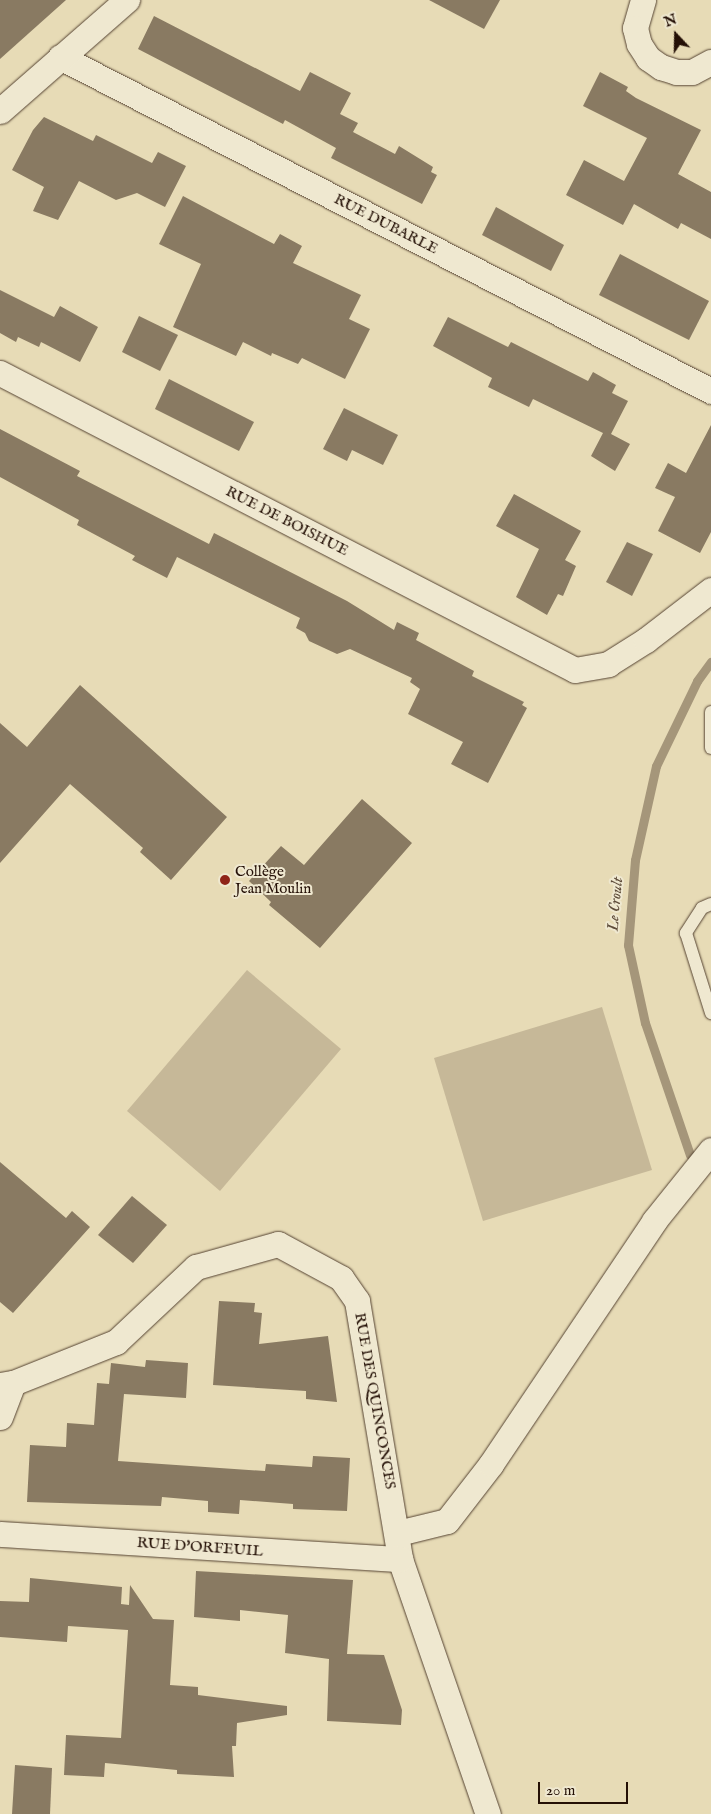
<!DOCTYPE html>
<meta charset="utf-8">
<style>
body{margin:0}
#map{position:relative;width:711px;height:1814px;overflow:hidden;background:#e7dbb6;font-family:"IM FELL English",serif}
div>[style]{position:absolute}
.green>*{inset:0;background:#c6b898}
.stream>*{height:9px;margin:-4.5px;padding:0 4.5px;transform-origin:4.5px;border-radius:4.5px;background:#a5967a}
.building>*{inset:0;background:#897a62}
.roads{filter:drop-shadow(0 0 1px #554332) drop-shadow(0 0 1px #554332)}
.lane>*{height:12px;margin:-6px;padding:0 6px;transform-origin:6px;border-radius:6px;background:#efe8d0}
.street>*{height:25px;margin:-12.5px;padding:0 12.5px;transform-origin:12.5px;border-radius:12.5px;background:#efe8d0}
.dots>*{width:14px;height:14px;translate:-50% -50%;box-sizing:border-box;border:2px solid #efe8d0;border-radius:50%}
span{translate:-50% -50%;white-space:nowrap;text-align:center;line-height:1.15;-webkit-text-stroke:4px #efe8d0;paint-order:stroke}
.street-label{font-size:15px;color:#241006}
.poi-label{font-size:15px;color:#241006}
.left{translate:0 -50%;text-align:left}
.water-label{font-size:16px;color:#5e4c3a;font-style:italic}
.north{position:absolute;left:651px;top:10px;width:50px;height:50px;-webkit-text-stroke:4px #efe8d0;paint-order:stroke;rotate:339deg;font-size:14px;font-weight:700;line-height:20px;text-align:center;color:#241006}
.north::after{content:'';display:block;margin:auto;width:18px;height:22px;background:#241006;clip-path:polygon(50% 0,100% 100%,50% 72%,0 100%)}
.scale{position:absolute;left:538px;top:1782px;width:90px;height:22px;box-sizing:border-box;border:2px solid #241006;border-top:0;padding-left:6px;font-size:15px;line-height:18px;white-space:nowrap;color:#241006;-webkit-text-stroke:4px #efe8d0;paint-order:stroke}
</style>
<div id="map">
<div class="green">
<i style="clip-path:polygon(247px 970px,341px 1049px,220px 1191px,127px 1111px)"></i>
<i style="clip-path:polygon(602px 1007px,652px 1170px,483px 1221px,434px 1058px)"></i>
</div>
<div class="stream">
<i style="left:690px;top:1155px;width:139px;rotate:-108.8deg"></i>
<i style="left:645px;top:1023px;width:80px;rotate:-102.3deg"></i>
<i style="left:628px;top:945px;width:85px;rotate:-85.3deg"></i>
<i style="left:635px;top:860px;width:96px;rotate:-77.4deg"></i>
<i style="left:656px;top:766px;width:94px;rotate:-64.2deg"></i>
<i style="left:697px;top:681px;width:24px;rotate:-54deg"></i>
</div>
<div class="building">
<i style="clip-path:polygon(0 0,66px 0,0 59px)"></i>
<i style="clip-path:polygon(429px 0,500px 0,484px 29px)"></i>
<i style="clip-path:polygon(154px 16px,300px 91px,310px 72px,351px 93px,340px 114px,358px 123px,353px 132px,395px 154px,399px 146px,433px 167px,431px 172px,437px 175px,422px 204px,331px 158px,336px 148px,285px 120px,283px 124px,138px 49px)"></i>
<i style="clip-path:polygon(600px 72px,628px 87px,626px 91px,636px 98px,701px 130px,678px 174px,711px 192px,711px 239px,681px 223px,678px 229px,634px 204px,623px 225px,566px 195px,584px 160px,624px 181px,647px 138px,583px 106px)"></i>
<i style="clip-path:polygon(44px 117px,93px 141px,96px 135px,152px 163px,158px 152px,186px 166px,165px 207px,137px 193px,116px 200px,79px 181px,58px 220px,33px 211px,44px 187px,12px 170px,33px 130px)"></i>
<i style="clip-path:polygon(183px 196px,274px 244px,280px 234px,302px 246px,293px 263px,361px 295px,349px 319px,370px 329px,345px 379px,302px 358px,298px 364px,272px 353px,271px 356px,243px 342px,236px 356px,173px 327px,201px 264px,159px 244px)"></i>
<i style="clip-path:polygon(496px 207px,564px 245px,551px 271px,482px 235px)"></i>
<i style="clip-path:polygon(620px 254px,709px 301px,689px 340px,599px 295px)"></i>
<i style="clip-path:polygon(0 290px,54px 317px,60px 306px,98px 327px,80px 362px,41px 342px,39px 347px,18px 337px,16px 342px,0 333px)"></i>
<i style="clip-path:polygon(139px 316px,178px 335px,160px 371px,122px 352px)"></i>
<i style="clip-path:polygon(448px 317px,508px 347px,511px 342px,588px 381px,593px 372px,616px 385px,612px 393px,628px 401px,611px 434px,630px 444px,615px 471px,591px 456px,603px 433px,533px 399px,529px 407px,488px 387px,492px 378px,433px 346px)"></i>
<i style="clip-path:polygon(169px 379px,254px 422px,239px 451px,155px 409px)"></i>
<i style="clip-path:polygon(344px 408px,398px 435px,383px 465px,352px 450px,347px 461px,323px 449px)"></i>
<i style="clip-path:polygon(711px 425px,711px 532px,700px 553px,658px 531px,675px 497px,655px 488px,668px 463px,686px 473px)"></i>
<i style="clip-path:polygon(0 429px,80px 471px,77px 476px,209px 544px,214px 533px,347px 601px,394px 630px,397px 622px,419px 633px,416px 640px,474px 671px,472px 676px,524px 702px,522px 705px,527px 708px,488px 783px,451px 764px,463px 742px,408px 714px,420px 689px,410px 682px,412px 678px,350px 649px,337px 654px,309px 641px,305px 633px,296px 628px,300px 618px,177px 557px,167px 578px,132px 560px,135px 556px,77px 525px,79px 520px,0 477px)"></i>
<i style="clip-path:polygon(514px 494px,581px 531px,565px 560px,576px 566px,563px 596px,558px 594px,547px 615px,516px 597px,539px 549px,496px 526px)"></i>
<i style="clip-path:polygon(627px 542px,653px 554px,632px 596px,606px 582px)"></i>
<i style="clip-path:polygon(80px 685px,227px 817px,171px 880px,140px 852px,143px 848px,70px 784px,0 863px,0 723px,27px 747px)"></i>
<i style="clip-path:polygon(362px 799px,412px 843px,320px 948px,269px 905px,271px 902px,249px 881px,281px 846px,304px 865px)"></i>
<i style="clip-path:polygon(0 1162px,66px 1218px,72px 1211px,90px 1227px,13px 1313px,0 1302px)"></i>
<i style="clip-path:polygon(132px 1196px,167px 1225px,133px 1263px,98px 1235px)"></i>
<i style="clip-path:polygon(219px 1301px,255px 1303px,254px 1312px,262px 1313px,259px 1344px,328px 1336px,337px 1402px,306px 1399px,306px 1391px,213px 1385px)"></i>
<i style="clip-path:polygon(146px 1360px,188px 1363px,186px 1398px,124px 1394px,118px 1461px,265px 1471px,266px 1464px,312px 1467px,313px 1456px,350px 1458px,347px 1511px,293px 1509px,293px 1504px,240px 1500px,239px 1514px,208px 1512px,208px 1501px,162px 1497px,161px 1506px,27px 1502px,30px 1445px,66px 1447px,67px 1423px,94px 1425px,97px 1383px,109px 1384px,111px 1363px,145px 1367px)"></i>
<i style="clip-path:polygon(196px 1571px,353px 1580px,347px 1654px,384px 1655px,402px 1710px,401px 1725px,327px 1721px,329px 1659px,285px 1653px,288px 1615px,240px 1610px,240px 1621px,194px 1617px)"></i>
<i style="clip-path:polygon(30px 1578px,122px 1587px,121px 1604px,129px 1605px,130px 1585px,153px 1619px,174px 1620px,170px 1685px,198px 1687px,198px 1695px,287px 1706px,287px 1715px,237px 1723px,236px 1746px,232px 1746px,234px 1777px,177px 1774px,177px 1770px,105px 1763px,104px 1777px,64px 1775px,66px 1735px,121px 1738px,128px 1630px,68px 1626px,67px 1642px,0 1637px,0 1601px,29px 1602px)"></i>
<i style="clip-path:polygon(15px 1765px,52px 1768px,50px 1814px,12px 1814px)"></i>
</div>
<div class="roads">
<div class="lane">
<i style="left:711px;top:712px;width:36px;rotate:90deg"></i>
<i style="left:711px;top:904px;width:10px;rotate:156deg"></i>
<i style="left:702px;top:908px;width:30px;rotate:123deg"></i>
<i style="left:686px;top:933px;width:84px;rotate:72.6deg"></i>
</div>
<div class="street">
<i style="left:643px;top:0;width:29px;rotate:106deg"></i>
<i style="left:635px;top:28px;width:16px;rotate:76deg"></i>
<i style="left:639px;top:44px;width:17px;rotate:57deg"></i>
<i style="left:648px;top:58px;width:16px;rotate:35deg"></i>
<i style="left:661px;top:67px;width:16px;rotate:18deg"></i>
<i style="left:676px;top:72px;width:16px"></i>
<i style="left:692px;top:72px;width:21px;rotate:-28deg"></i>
<i style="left:60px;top:57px;width:732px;rotate:27.16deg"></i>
<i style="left:0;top:111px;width:169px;rotate:-41.2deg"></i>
<i style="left:0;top:373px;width:647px;rotate:27.32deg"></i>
<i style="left:575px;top:670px;width:34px;rotate:-10deg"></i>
<i style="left:608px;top:664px;width:45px;rotate:-32.3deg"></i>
<i style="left:646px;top:640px;width:82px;rotate:-37.6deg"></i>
<i style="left:0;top:1385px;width:13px;rotate:-9deg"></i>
<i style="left:13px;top:1383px;width:111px;rotate:-21.7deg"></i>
<i style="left:116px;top:1342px;width:110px;rotate:-43.2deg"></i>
<i style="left:196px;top:1267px;width:85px;rotate:-15.7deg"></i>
<i style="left:278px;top:1244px;width:72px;rotate:28.4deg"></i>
<i style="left:341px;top:1278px;width:28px;rotate:55deg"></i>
<i style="left:357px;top:1301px;width:262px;rotate:80.5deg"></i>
<i style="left:400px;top:1559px;width:270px;rotate:71deg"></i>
<i style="left:0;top:1417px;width:36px;rotate:-69deg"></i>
<i style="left:398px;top:1533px;width:50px;rotate:-13.8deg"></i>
<i style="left:447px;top:1521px;width:72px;rotate:-52.3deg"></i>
<i style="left:491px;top:1464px;width:293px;rotate:-56.1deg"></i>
<i style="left:654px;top:1221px;width:91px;rotate:-51.2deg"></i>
<i style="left:0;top:1534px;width:401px;rotate:3.6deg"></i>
</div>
</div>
<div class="dots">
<i style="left:225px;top:880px;background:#8f2418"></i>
</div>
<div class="street-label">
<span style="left:386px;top:224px;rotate:27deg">RUE DUBARLE</span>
<span style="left:287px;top:521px;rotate:27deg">RUE DE BOISHUE</span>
<span style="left:375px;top:1401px;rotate:80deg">RUE DES QUINCONCES</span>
<span style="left:200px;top:1547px;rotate:4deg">RUE D'ORFEUIL</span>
</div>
<div class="poi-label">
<span class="left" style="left:235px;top:880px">Collège<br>Jean Moulin</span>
</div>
<div class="water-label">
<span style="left:616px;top:904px;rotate:-85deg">Le Croult</span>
</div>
<div class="north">N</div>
<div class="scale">20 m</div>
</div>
